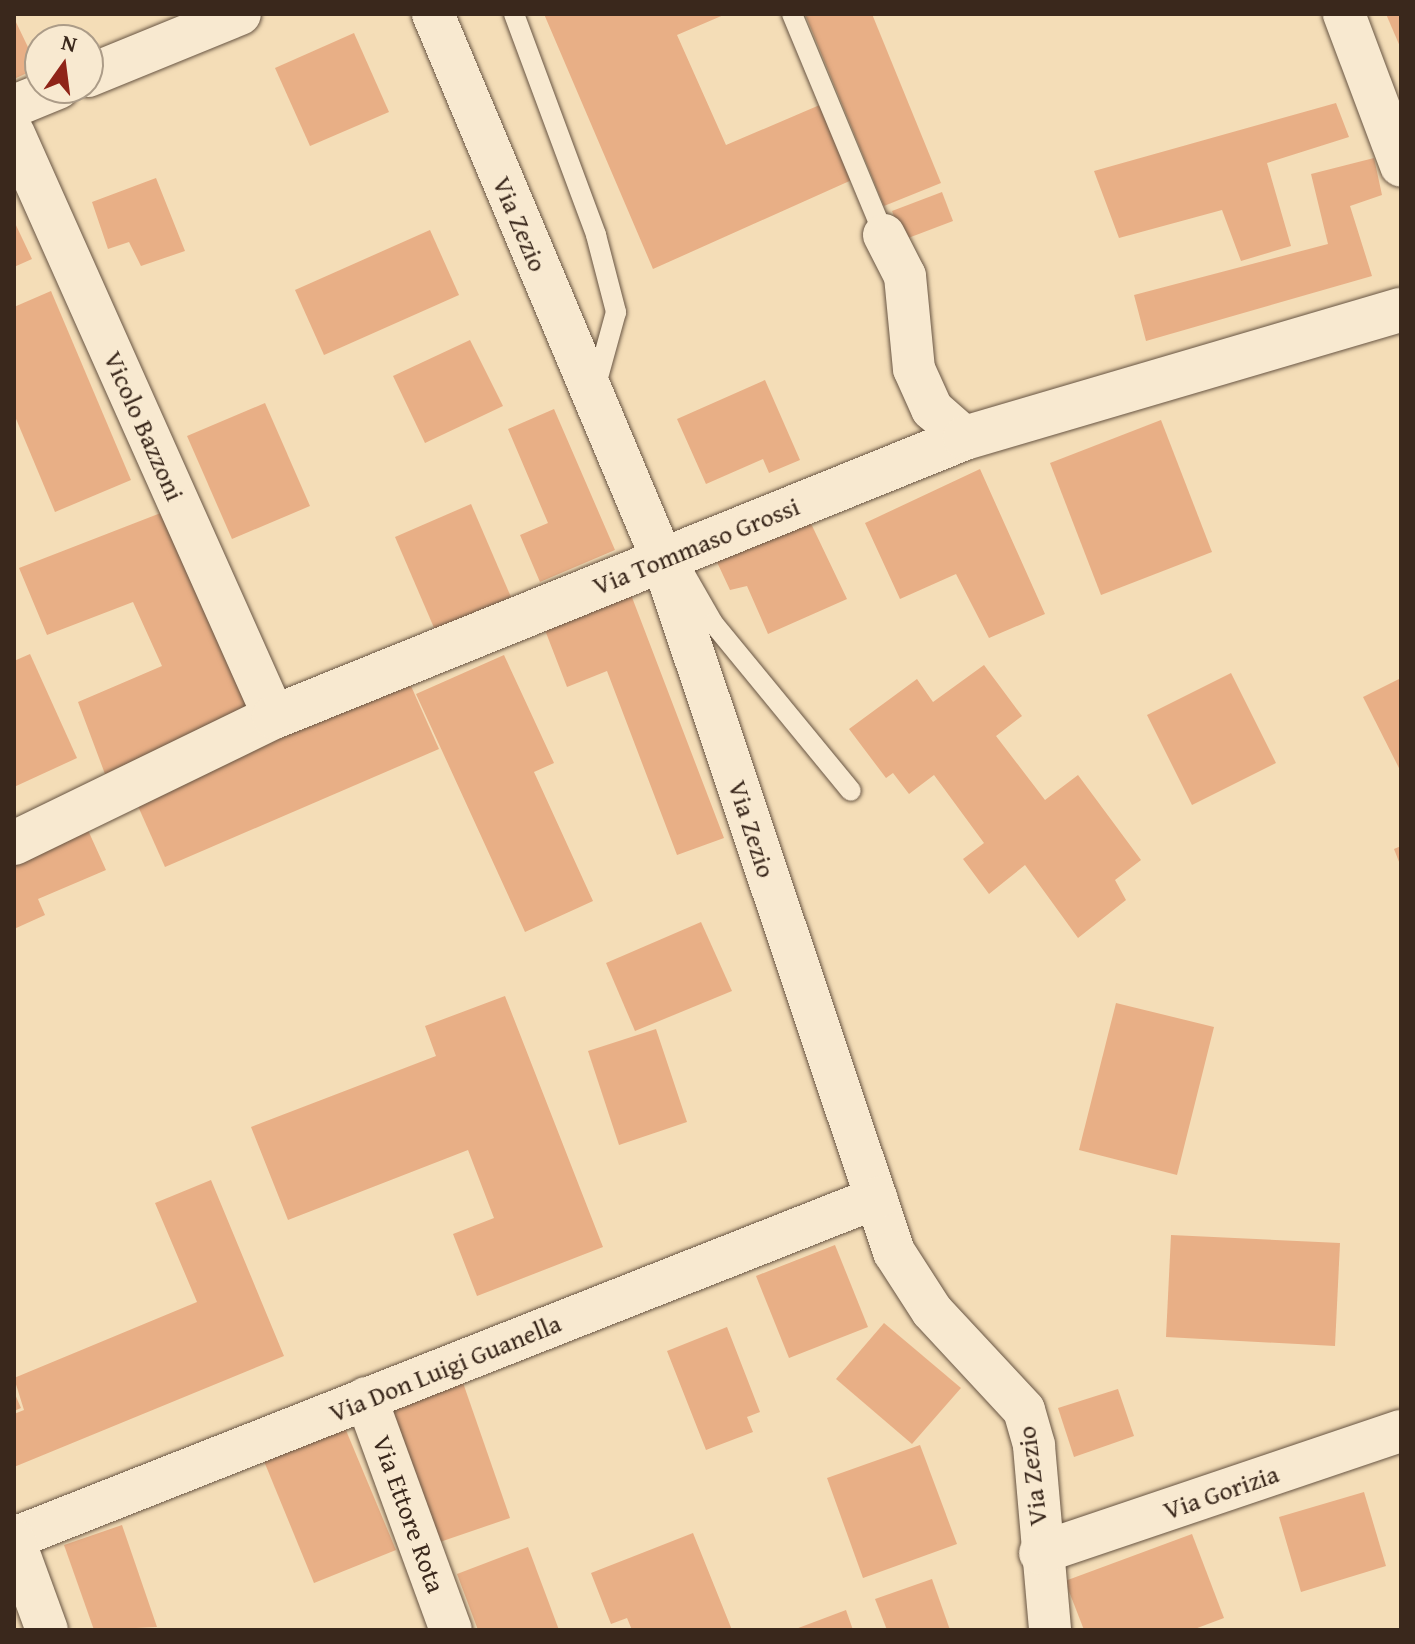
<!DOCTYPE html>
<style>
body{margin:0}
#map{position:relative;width:1415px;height:1644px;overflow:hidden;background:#f4ddb7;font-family:"Gentium Book Plus",serif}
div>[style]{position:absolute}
.building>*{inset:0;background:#e8af86}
.roads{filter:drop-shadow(0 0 2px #685543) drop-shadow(0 0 2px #685543)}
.service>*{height:20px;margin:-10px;padding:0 10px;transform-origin:10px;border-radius:10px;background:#f8e9d0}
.minor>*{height:42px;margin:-21px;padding:0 21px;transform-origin:21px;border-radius:21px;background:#f8e9d0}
.tertiary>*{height:44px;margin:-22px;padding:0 22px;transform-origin:22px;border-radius:22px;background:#f8e9d0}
span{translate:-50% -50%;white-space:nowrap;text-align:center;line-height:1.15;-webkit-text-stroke:6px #f8e9d0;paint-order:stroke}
.street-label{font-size:26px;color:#3a281c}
.frame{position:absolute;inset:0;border:16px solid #3a281c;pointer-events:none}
.north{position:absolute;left:24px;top:24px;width:80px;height:80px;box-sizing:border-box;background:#f8e9d0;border:2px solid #ac9c88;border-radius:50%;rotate:14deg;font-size:22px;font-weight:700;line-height:32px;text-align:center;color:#3a281c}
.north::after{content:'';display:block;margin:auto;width:28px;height:36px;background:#8f2418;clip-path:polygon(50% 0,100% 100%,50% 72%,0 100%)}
</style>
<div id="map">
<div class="building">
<i style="clip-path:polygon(544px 14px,726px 14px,677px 35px,726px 145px,822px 104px,854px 179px,653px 269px)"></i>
<i style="clip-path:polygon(805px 14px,872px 14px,941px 183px,884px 206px)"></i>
<i style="clip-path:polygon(1386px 14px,1401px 14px,1401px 49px)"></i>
<i style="clip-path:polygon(14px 18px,38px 68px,14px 79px)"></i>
<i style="clip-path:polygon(354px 33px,389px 112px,310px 146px,275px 68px)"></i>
<i style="clip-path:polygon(1336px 103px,1349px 137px,1267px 163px,1291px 246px,1241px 261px,1222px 210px,1119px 238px,1094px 171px)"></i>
<i style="clip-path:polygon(1374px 158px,1382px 195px,1350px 206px,1372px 276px,1146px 341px,1134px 295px,1328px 244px,1311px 174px)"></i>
<i style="clip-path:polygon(156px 178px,185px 251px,141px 266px,129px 242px,108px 249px,92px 202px)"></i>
<i style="clip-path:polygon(942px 192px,953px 221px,903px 240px,892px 211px)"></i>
<i style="clip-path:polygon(14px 221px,32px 259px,14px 267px)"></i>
<i style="clip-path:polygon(430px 230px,459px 295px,324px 355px,295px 290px)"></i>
<i style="clip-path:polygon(51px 291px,131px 480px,55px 512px,14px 414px,14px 307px)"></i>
<i style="clip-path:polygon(470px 340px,503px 406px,425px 443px,393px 376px)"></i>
<i style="clip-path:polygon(765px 380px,800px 460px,769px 473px,763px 459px,706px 484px,677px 419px)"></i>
<i style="clip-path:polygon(265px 403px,310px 506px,232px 539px,187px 436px)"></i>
<i style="clip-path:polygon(554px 409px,615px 550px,540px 582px,520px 535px,548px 523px,508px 429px)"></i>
<i style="clip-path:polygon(1161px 420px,1212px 552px,1101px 595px,1050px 463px)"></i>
<i style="clip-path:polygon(980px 469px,1045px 614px,989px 638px,956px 574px,900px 599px,865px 523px)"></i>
<i style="clip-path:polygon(471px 504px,511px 597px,435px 630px,395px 537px)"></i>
<i style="clip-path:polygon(171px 509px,258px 704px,105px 774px,78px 702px,162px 666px,133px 602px,47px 635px,19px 568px)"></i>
<i style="clip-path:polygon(805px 511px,847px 599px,768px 634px,747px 586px,730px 590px,709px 545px)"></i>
<i style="clip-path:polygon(625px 579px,724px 838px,677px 855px,607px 671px,567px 687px,538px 612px)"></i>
<i style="clip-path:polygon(30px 654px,77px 758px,14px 787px,14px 661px)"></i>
<i style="clip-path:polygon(504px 655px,554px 763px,534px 772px,593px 901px,525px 932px,416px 694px)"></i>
<i style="clip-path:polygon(984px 665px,1022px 716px,996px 736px,1045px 800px,1078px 775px,1141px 860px,1115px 880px,1126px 900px,1078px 938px,1025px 865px,989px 894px,963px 859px,984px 843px,934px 775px,909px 794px,893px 773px,886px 778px,849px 729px,917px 679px,933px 702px)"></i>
<i style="clip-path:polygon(1231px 673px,1276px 763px,1192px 805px,1147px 715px)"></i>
<i style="clip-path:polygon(407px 677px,439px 749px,165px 867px,133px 795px)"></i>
<i style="clip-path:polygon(1401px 678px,1401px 772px,1363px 697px)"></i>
<i style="clip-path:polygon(87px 828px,106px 870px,38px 899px,45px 915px,14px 929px,14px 860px)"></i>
<i style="clip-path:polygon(1401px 846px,1401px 867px,1394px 849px)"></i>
<i style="clip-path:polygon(701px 922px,732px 991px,635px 1031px,606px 963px)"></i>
<i style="clip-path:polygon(505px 996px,603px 1247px,477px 1296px,453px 1234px,494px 1218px,468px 1150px,288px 1220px,251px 1127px,436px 1056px,425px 1026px)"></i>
<i style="clip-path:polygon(1116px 1003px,1214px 1027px,1177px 1175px,1079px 1150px)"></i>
<i style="clip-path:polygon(656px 1029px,687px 1122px,619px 1145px,588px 1051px)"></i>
<i style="clip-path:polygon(211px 1180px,284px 1356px,14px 1467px,14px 1414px,24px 1410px,14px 1378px,197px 1302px,155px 1203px)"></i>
<i style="clip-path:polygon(1171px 1235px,1340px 1243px,1335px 1346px,1166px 1337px)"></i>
<i style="clip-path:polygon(835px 1245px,868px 1327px,789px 1358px,756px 1276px)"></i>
<i style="clip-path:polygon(884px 1323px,961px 1388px,912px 1444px,836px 1379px)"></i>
<i style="clip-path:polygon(727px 1327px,760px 1412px,747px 1417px,753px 1432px,706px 1450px,667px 1351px)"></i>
<i style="clip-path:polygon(461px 1377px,510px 1518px,437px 1543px,384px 1404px)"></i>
<i style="clip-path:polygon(1118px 1389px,1134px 1436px,1074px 1457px,1058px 1408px)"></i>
<i style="clip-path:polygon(14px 1392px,21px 1408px,14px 1411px)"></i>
<i style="clip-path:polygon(340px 1416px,396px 1550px,314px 1583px,259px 1449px)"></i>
<i style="clip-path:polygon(920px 1445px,957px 1544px,863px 1578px,827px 1478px)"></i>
<i style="clip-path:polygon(1364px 1492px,1386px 1566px,1301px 1592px,1279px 1517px)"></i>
<i style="clip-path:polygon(122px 1525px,157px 1627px,94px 1630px,64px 1545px)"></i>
<i style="clip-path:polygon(693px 1533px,732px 1630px,632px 1630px,627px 1618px,611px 1624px,591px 1573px)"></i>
<i style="clip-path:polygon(1192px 1534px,1224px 1618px,1192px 1630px,1084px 1630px,1065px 1581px)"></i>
<i style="clip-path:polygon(528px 1547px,559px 1630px,478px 1630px,457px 1574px)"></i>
<i style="clip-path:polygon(932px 1579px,950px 1630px,887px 1630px,875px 1599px)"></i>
<i style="clip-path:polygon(846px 1610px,853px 1630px,793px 1630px)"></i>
</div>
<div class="roads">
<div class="service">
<i style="left:514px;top:14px;width:236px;rotate:69.6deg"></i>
<i style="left:596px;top:235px;width:80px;rotate:75.4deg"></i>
<i style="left:616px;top:312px;width:83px;rotate:105.4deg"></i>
<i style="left:792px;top:14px;width:239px;rotate:67.4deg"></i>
<i style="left:682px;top:569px;width:62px;rotate:60.1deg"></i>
<i style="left:713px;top:623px;width:217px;rotate:50.6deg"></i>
</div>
<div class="minor">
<i style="left:433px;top:14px;width:591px;rotate:67.21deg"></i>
<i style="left:662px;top:559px;width:731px;rotate:71.49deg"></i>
<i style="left:894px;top:1252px;width:70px;rotate:57.2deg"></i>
<i style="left:932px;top:1311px;width:135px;rotate:47.1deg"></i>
<i style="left:1024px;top:1410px;width:37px;rotate:74deg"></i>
<i style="left:1034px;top:1446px;width:185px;rotate:85deg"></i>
<i style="left:1344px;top:14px;width:162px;rotate:69.4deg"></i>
<i style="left:88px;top:76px;width:164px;rotate:-22.2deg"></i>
<i style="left:14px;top:106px;width:48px;rotate:-22.2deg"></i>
<i style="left:14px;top:134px;width:638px;rotate:65.96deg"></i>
<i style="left:884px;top:235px;width:46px;rotate:62.9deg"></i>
<i style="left:905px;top:276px;width:93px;rotate:84.5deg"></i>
<i style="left:914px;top:369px;width:44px;rotate:65.8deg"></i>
<i style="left:932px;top:409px;width:44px;rotate:41.3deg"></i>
<i style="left:366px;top:1398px;width:247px;rotate:69.9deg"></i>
<i style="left:14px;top:1538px;width:927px;rotate:-21.53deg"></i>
<i style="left:14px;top:1540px;width:96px;rotate:69.9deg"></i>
<i style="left:1040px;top:1553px;width:381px;rotate:-18.7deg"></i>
</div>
<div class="tertiary">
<i style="left:14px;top:843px;width:289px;rotate:-25.9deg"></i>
<i style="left:274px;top:717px;width:745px;rotate:-21.99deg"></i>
<i style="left:965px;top:438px;width:454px;rotate:-16.4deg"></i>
</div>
</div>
<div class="street-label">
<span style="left:520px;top:224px;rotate:67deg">Via Zezio</span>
<span style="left:144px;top:426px;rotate:66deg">Vicolo Bazzoni</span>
<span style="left:696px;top:546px;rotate:-22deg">Via Tommaso Grossi</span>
<span style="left:752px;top:829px;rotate:72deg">Via Zezio</span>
<span style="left:445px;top:1368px;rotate:-22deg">Via Don Luigi Guanella</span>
<span style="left:1032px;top:1476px;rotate:-97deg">Via Zezio</span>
<span style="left:1221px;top:1492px;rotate:-19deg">Via Gorizia</span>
<span style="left:409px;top:1514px;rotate:70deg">Via Ettore Rota</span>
</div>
<div class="frame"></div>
<div class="north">N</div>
</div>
